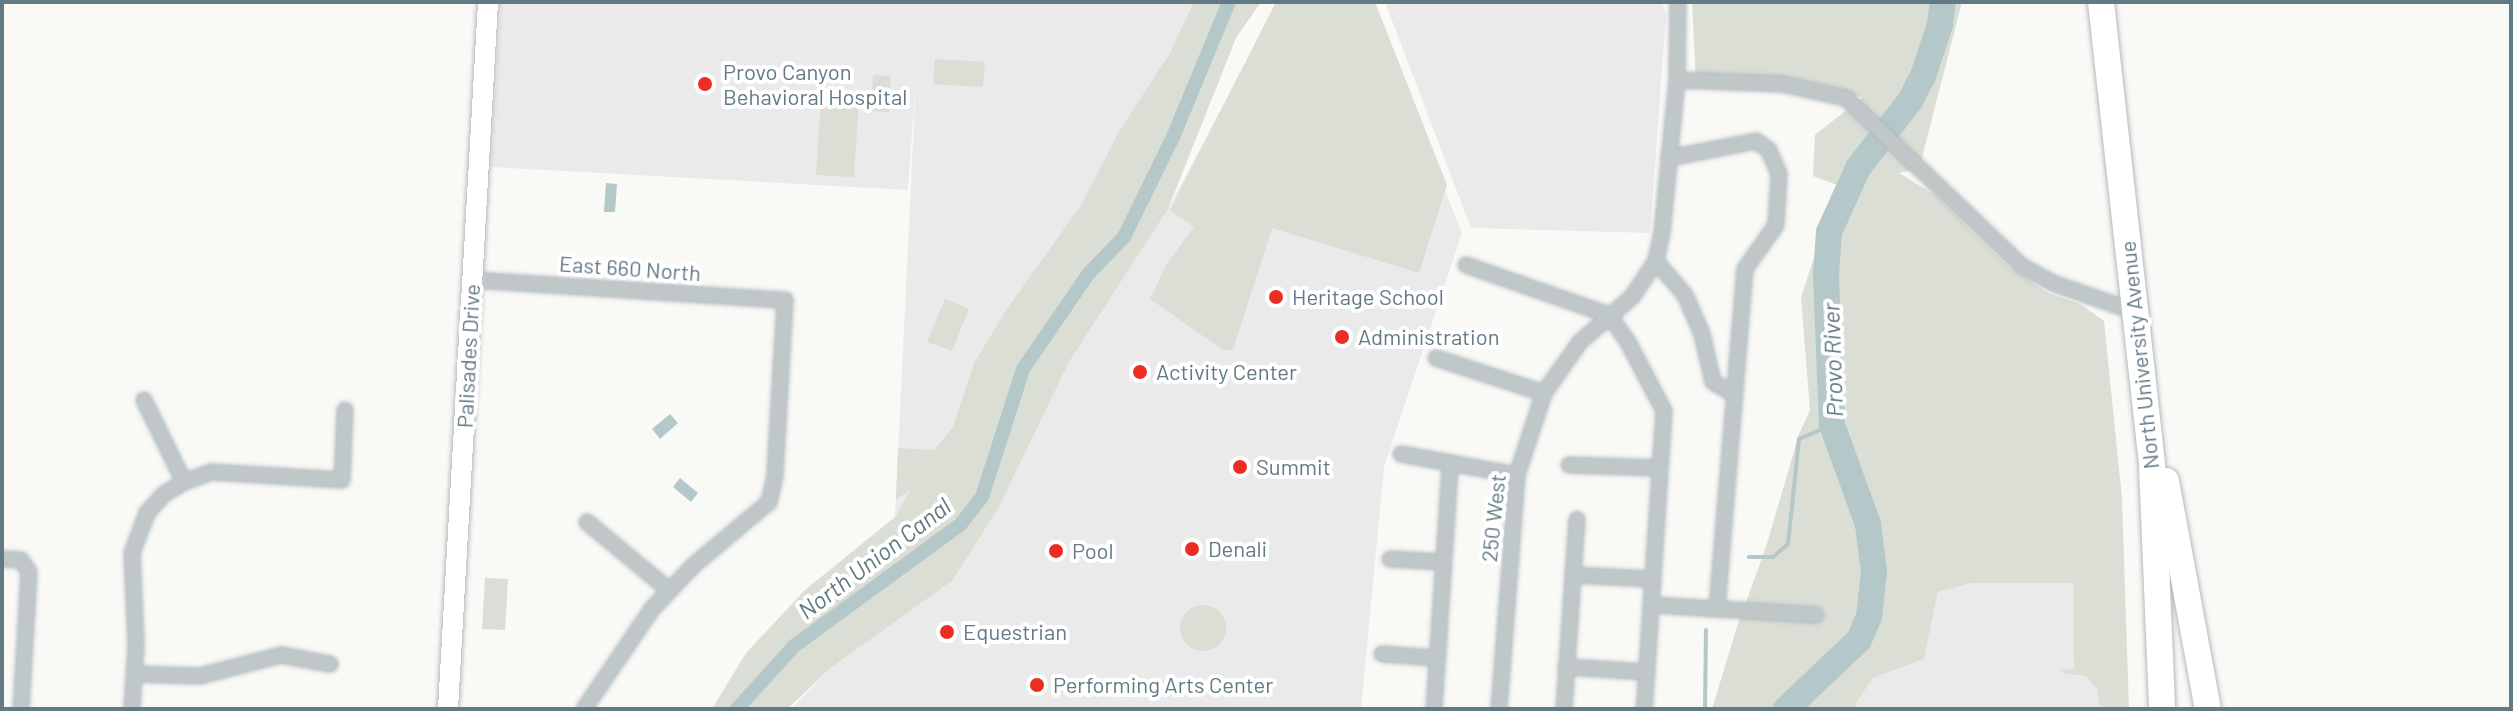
<!DOCTYPE html>
<style>
body{margin:0}
#map{position:relative;width:2513px;height:711px;overflow:hidden;background:#f9f9f6;font-family:Barlow,sans-serif}
div>[style]{position:absolute}
.built>*{inset:0;background:#eaeaea}
.green>*{inset:0;background:#daded5}
.round{border-radius:50%}
.water>*{inset:0;background:#b5c8c9}
.stream>*{height:4px;margin:-2px;padding:0 2px;transform-origin:2px;border-radius:2px;background:#b5c8c9}
.canal>*{height:14px;margin:-7px;padding:0 7px;transform-origin:7px;border-radius:7px;background:#b5c8c9}
.river>*{height:26px;margin:-13px;padding:0 13px;transform-origin:13px;border-radius:13px;background:#b5c8c9}
.roads{filter:drop-shadow(0 0 2px #b2bbbe) drop-shadow(0 0 2px #b2bbbe)}
.street>*{height:14px;margin:-7px;padding:0 7px;transform-origin:7px;border-radius:7px;background:#bfc7c9}
.secondary>*{height:20px;margin:-10px;padding:0 10px;transform-origin:10px;border-radius:10px;background:#fff}
.highway>*{height:26px;margin:-13px;padding:0 13px;transform-origin:13px;border-radius:13px;background:#fff}
.dots>*{width:22px;height:22px;translate:-50% -50%;box-sizing:border-box;border:4px solid #fff;border-radius:50%}
span{translate:-50% -50%;white-space:nowrap;text-align:center;line-height:1.15;-webkit-text-stroke:8px #fff;paint-order:stroke}
.poi-label{font-size:22px;color:#627a83}
.left{translate:0 -50%;text-align:left}
.street-label{font-size:22px;color:#627a83}
.water-label{font-size:24px;color:#5e7a7d;font-style:italic}
.frame{position:absolute;inset:0;border:4px solid #627a83;pointer-events:none}
</style>
<div id="map">
<div class="built">
<i style="clip-path:polygon(501px 2px,1215px 2px,1170px 53px,1119px 131px,1081px 205px,1006px 310px,974px 363px,953px 427px,895px 517px,916px 78px,908px 190px,491px 167px)"></i>
<i style="clip-path:polygon(1278px 2px,1371px 2px,1462px 233px,1384px 467px,1361px 709px,791px 709px,832px 667px,952px 581px,998px 509px,1069px 362px,1168px 209px)"></i>
<i style="clip-path:polygon(1385px 2px,1662px 2px,1666px 15px,1650px 233px,1471px 228px)"></i>
<i style="clip-path:polygon(1972px 583px,2074px 583px,2074px 670px,2063px 670px,2066px 674px,2085px 676px,2097px 689px,2100px 709px,1856px 709px,1856px 703px,1873px 678px,1924px 659px,1938px 592px)"></i>
</div>
<div class="green">
<i style="clip-path:polygon(1194px 2px,1261px 2px,1236px 38px,1168px 209px,1069px 362px,998px 509px,952px 581px,832px 667px,787px 709px,712px 709px,746px 653px,805px 590px,895px 517px,910px 491px,896px 499px,898px 448px,934px 450px,953px 427px,974px 363px,1006px 310px,1081px 205px,1119px 131px,1170px 53px)"></i>
<i style="clip-path:polygon(1276px 2px,1375px 2px,1447px 185px,1419px 273px,1272px 228px,1233px 350px,1223px 350px,1150px 299px,1166px 265px,1194px 227px,1170px 210px)"></i>
<i style="clip-path:polygon(1692px 2px,1962px 2px,1919px 169px,1899px 173px,1935px 195px,2009px 267px,2048px 293px,2080px 304px,2104px 321px,2122px 499px,2129px 709px,2100px 709px,2097px 689px,2085px 676px,2066px 674px,2061px 670px,2074px 669px,2073px 583px,1972px 583px,1938px 592px,1924px 659px,1873px 678px,1856px 703px,1856px 709px,1712px 709px,1737px 627px,1766px 547px,1799px 434px,1810px 410px,1801px 298px,1837px 185px,1813px 176px,1815px 135px,1863px 97px,1696px 82px)"></i>
<i style="clip-path:polygon(935px 59px,985px 62px,983px 87px,933px 84px)"></i>
<i style="clip-path:polygon(873px 75px,891px 76px,889px 112px,871px 111px)"></i>
<i style="clip-path:polygon(821px 97px,859px 99px,854px 177px,816px 175px)"></i>
<i style="clip-path:polygon(945px 299px,969px 309px,952px 351px,927px 342px)"></i>
<i style="clip-path:polygon(485px 578px,508px 579px,505px 630px,482px 629px)"></i>
<i class="round" style="left:1180px;top:605px;width:46px;height:46px"></i>
</div>
<div class="water">
<i style="clip-path:polygon(606px 183px,617px 184px,615px 212px,604px 212px)"></i>
<i style="clip-path:polygon(670px 414px,678px 423px,660px 439px,652px 429px)"></i>
<i style="clip-path:polygon(680px 478px,698px 493px,691px 502px,673px 487px)"></i>
</div>
<div class="stream">
<i style="left:1749px;top:557px;width:24px"></i>
<i style="left:1773px;top:557px;width:20px;rotate:-41deg"></i>
<i style="left:1788px;top:544px;width:106px;rotate:-84deg"></i>
<i style="left:1799px;top:439px;width:36px;rotate:-23deg"></i>
<i style="left:1705px;top:709px;width:79px;rotate:-89.3deg"></i>
</div>
<div class="canal">
<i style="left:737px;top:709px;width:85px;rotate:-47.9deg"></i>
<i style="left:794px;top:646px;width:205px;rotate:-36.1deg"></i>
<i style="left:960px;top:525px;width:36px;rotate:-52deg"></i>
<i style="left:982px;top:497px;width:134px;rotate:-72.2deg"></i>
<i style="left:1023px;top:369px;width:116px;rotate:-55.5deg"></i>
<i style="left:1089px;top:273px;width:50px;rotate:-45.8deg"></i>
<i style="left:1124px;top:237px;width:111px;rotate:-63.9deg"></i>
<i style="left:1173px;top:137px;width:146px;rotate:-67.5deg"></i>
</div>
<div class="river">
<i style="left:1786px;top:709px;width:100px;rotate:-43.4deg"></i>
<i style="left:1859px;top:640px;width:25px;rotate:-67deg"></i>
<i style="left:1869px;top:617px;width:45px;rotate:-83.7deg"></i>
<i style="left:1874px;top:572px;width:48px;rotate:-97.1deg"></i>
<i style="left:1868px;top:524px;width:105px;rotate:-110deg"></i>
<i style="left:1832px;top:425px;width:151px;rotate:-92.3deg"></i>
<i style="left:1826px;top:274px;width:42px;rotate:-85.9deg"></i>
<i style="left:1829px;top:232px;width:70px;rotate:-65.6deg"></i>
<i style="left:1858px;top:168px;width:85px;rotate:-52.2deg"></i>
<i style="left:1910px;top:101px;width:28px;rotate:-63deg"></i>
<i style="left:1923px;top:76px;width:54px;rotate:-71.6deg"></i>
<i style="left:1940px;top:25px;width:23px;rotate:-83deg"></i>
</div>
<div class="roads">
<div class="street">
<i style="left:1677px;top:80px;width:105px;rotate:2.2deg"></i>
<i style="left:1782px;top:84px;width:66px;rotate:12.3deg"></i>
<i style="left:1846px;top:98px;width:245px;rotate:43.7deg"></i>
<i style="left:2023px;top:267px;width:36px;rotate:28deg"></i>
<i style="left:2055px;top:284px;width:86px;rotate:19.1deg"></i>
<i style="left:1656px;top:261px;width:45px;rotate:49.5deg"></i>
<i style="left:1685px;top:295px;width:43px;rotate:66.4deg"></i>
<i style="left:1702px;top:334px;width:49px;rotate:77.1deg"></i>
<i style="left:1713px;top:382px;width:24px;rotate:30deg"></i>
<i style="left:1466px;top:265px;width:151px;rotate:19.3deg"></i>
<i style="left:1609px;top:315px;width:35px;rotate:55deg"></i>
<i style="left:1629px;top:344px;width:76px;rotate:62.4deg"></i>
<i style="left:1664px;top:411px;width:299px;rotate:93.8deg"></i>
<i style="left:472px;top:280px;width:314px;rotate:3.7deg"></i>
<i style="left:785px;top:300px;width:176px;rotate:93.3deg"></i>
<i style="left:775px;top:476px;width:27px;rotate:103deg"></i>
<i style="left:769px;top:502px;width:98px;rotate:140deg"></i>
<i style="left:694px;top:565px;width:61px;rotate:133.7deg"></i>
<i style="left:652px;top:609px;width:121px;rotate:124.2deg"></i>
<i style="left:1436px;top:358px;width:114px;rotate:18deg"></i>
<i style="left:144px;top:400px;width:91px;rotate:64deg"></i>
<i style="left:1401px;top:454px;width:118px;rotate:10.3deg"></i>
<i style="left:1569px;top:465px;width:91px;rotate:1.9deg"></i>
<i style="left:587px;top:522px;width:107px;rotate:39.7deg"></i>
<i style="left:2px;top:559px;width:19px;rotate:3deg"></i>
<i style="left:21px;top:560px;width:14px;rotate:56deg"></i>
<i style="left:29px;top:572px;width:137px;rotate:93.3deg"></i>
<i style="left:1390px;top:559px;width:53px;rotate:3.2deg"></i>
<i style="left:1573px;top:575px;width:80px;rotate:2.9deg"></i>
<i style="left:1652px;top:605px;width:65px;rotate:3.5deg"></i>
<i style="left:1717px;top:609px;width:341px;rotate:-85.3deg"></i>
<i style="left:1745px;top:269px;width:54px;rotate:-54.8deg"></i>
<i style="left:1776px;top:225px;width:51px;rotate:-86.6deg"></i>
<i style="left:1779px;top:174px;width:26px;rotate:-113deg"></i>
<i style="left:1769px;top:150px;width:16px;rotate:-145deg"></i>
<i style="left:1756px;top:141px;width:89px;rotate:168.9deg"></i>
<i style="left:1717px;top:609px;width:99px;rotate:3.5deg"></i>
<i style="left:1382px;top:654px;width:54px;rotate:4.2deg"></i>
<i style="left:1566px;top:667px;width:81px;rotate:3.5deg"></i>
<i style="left:135px;top:674px;width:65px;rotate:1.8deg"></i>
<i style="left:200px;top:676px;width:84px;rotate:-14.5deg"></i>
<i style="left:281px;top:655px;width:50px;rotate:10.4deg"></i>
<i style="left:132px;top:709px;width:64px;rotate:-86.4deg"></i>
<i style="left:136px;top:645px;width:92px;rotate:-92.5deg"></i>
<i style="left:132px;top:553px;width:43px;rotate:-69.4deg"></i>
<i style="left:147px;top:513px;width:25px;rotate:-48deg"></i>
<i style="left:164px;top:494px;width:23px;rotate:-31deg"></i>
<i style="left:184px;top:482px;width:30px;rotate:-20deg"></i>
<i style="left:212px;top:472px;width:130px;rotate:3.5deg"></i>
<i style="left:342px;top:480px;width:70px;rotate:-87.5deg"></i>
<i style="left:1434px;top:709px;width:245px;rotate:-86.2deg"></i>
<i style="left:1499px;top:709px;width:235px;rotate:-85.6deg"></i>
<i style="left:1517px;top:475px;width:86px;rotate:-71.8deg"></i>
<i style="left:1544px;top:393px;width:62px;rotate:-54.8deg"></i>
<i style="left:1580px;top:342px;width:69px;rotate:-40.9deg"></i>
<i style="left:1632px;top:297px;width:43px;rotate:-56.3deg"></i>
<i style="left:1656px;top:261px;width:29px;rotate:-78deg"></i>
<i style="left:1662px;top:233px;width:154px;rotate:-84.4deg"></i>
<i style="left:1677px;top:80px;width:78px;rotate:-89.3deg"></i>
<i style="left:1564px;top:709px;width:190px;rotate:-86.1deg"></i>
</div>
<div class="secondary">
<i style="left:448px;top:709px;width:708px;rotate:-86.76deg"></i>
</div>
<div class="highway">
<i style="left:2101px;top:2px;width:468px;rotate:83.7deg"></i>
<i style="left:2152px;top:467px;width:242px;rotate:87.6deg"></i>
<i style="left:2166px;top:481px;width:232px;rotate:79.6deg"></i>
</div>
</div>
<div class="dots">
<i style="left:705px;top:84px;background:#ec2d24"></i>
<i style="left:1276px;top:297px;background:#ec2d24"></i>
<i style="left:1342px;top:337px;background:#ec2d24"></i>
<i style="left:1140px;top:372px;background:#ec2d24"></i>
<i style="left:1240px;top:467px;background:#ec2d24"></i>
<i style="left:1192px;top:549px;background:#ec2d24"></i>
<i style="left:1056px;top:551px;background:#ec2d24"></i>
<i style="left:947px;top:632px;background:#ec2d24"></i>
<i style="left:1037px;top:685px;background:#ec2d24"></i>
</div>
<div class="poi-label">
<span class="left" style="left:723px;top:84px">Provo Canyon<br>Behavioral Hospital</span>
<span class="left" style="left:1292px;top:297px">Heritage School</span>
<span class="left" style="left:1358px;top:337px">Administration</span>
<span class="left" style="left:1156px;top:372px">Activity Center</span>
<span class="left" style="left:1256px;top:467px">Summit</span>
<span class="left" style="left:1208px;top:549px">Denali</span>
<span class="left" style="left:1072px;top:551px">Pool</span>
<span class="left" style="left:963px;top:632px">Equestrian</span>
<span class="left" style="left:1053px;top:685px">Performing Arts Center</span>
</div>
<div class="street-label">
<span style="left:630px;top:268px;rotate:4deg">East 660 North</span>
<span style="left:2139px;top:355px;rotate:-96deg">North University Avenue</span>
<span style="left:468px;top:356px;rotate:-87deg">Palisades Drive</span>
<span style="left:1493px;top:518px;rotate:-84deg">250 West</span>
</div>
<div class="water-label">
<span style="left:1832px;top:360px;rotate:-92deg">Provo River</span>
<span style="left:874px;top:558px;rotate:-37deg">North Union Canal</span>
</div>
<div class="frame"></div>
</div>
